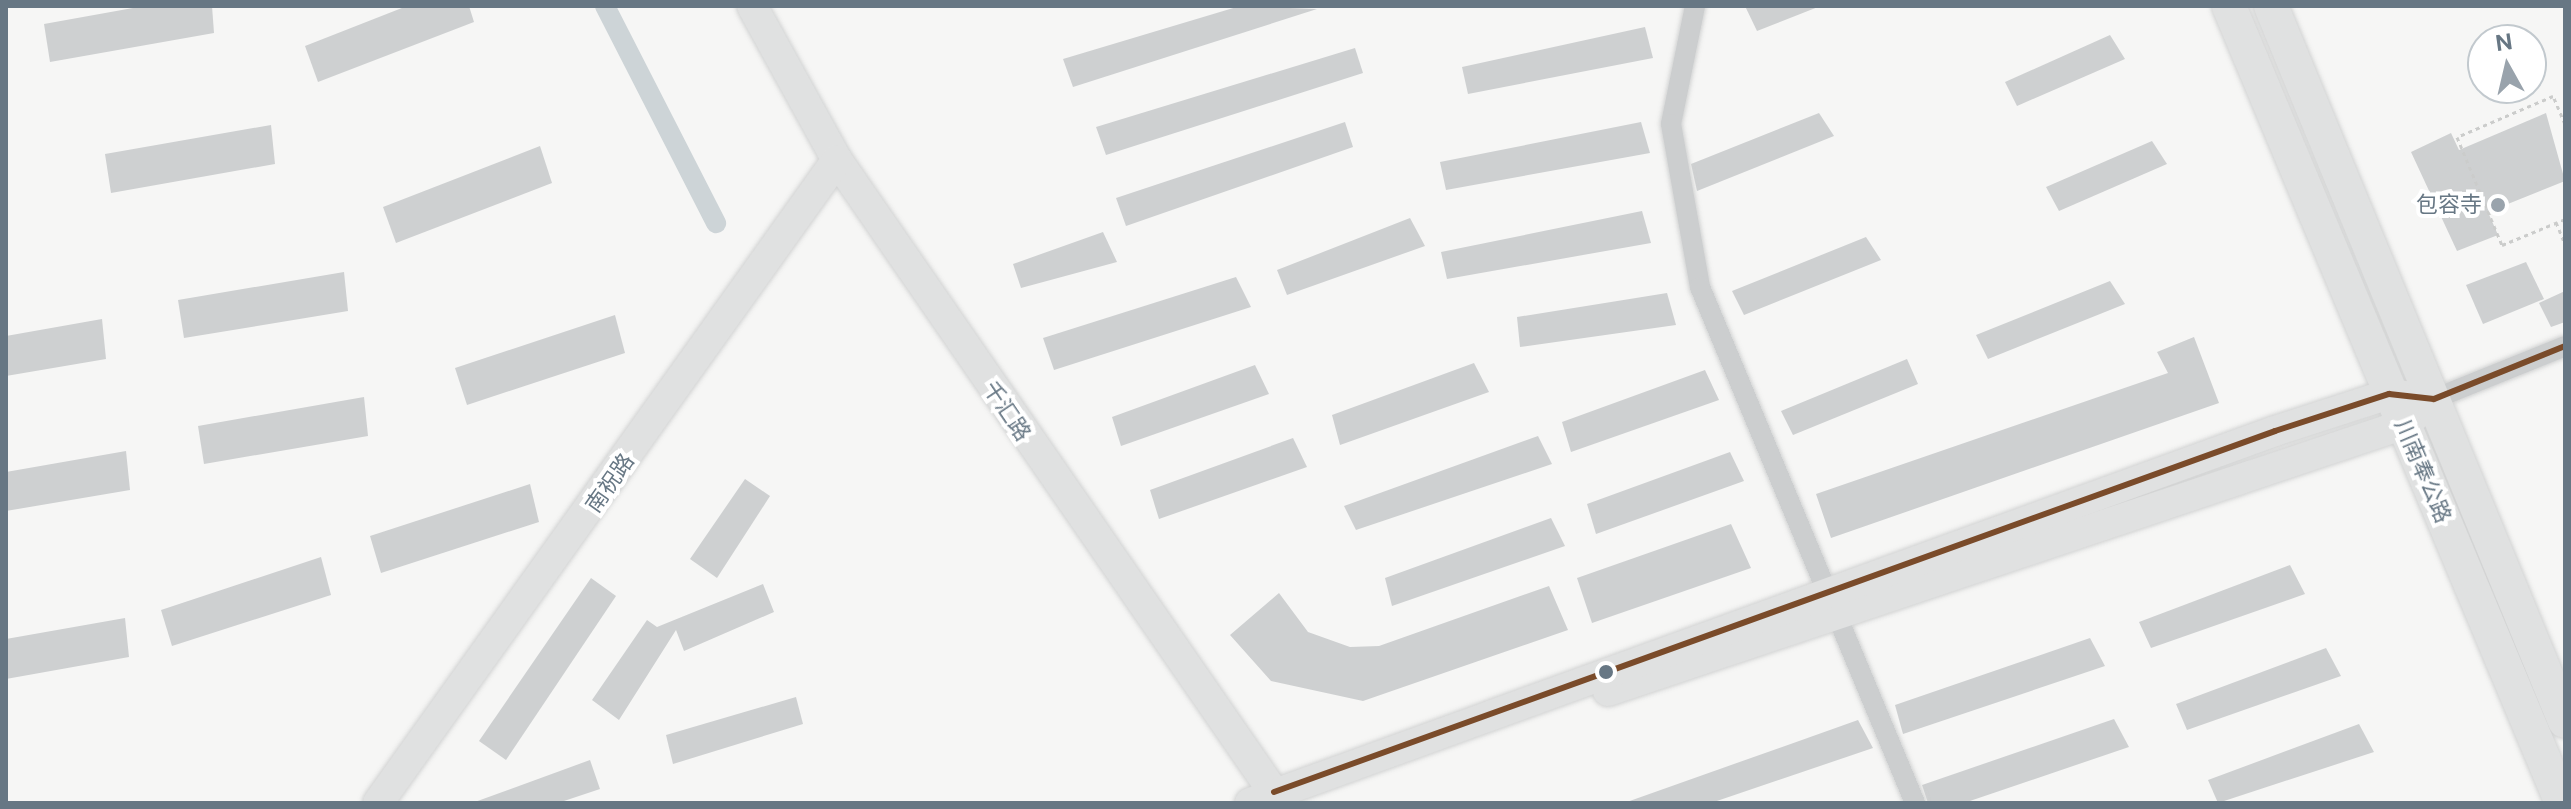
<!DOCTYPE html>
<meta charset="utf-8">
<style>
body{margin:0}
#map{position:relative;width:2571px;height:809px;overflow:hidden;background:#f6f6f5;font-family:"Public Sans","Noto Sans SC",sans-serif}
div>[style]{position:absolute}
.canal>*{height:20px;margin:-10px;padding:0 10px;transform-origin:10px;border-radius:10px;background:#cdd4d7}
.building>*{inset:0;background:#ced0d1}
.path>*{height:3px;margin-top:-1.5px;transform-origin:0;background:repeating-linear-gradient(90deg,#cbcccb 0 4px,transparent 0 8px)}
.roads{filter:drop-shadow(0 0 2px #d2d3d3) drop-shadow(0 0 2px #d2d3d3)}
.street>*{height:20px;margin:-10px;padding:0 10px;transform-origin:10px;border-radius:10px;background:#cccecf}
.secondary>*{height:30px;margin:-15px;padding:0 15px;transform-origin:15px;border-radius:15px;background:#e0e1e1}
.primary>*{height:34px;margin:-17px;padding:0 17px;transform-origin:17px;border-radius:17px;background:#e0e1e1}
.bus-1>*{height:6px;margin:-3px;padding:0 3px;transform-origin:3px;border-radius:3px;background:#7a4b2a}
.dots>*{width:22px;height:22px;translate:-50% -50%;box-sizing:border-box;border:4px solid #fff;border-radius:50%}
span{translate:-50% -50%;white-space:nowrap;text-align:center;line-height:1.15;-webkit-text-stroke:8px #fff;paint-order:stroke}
.poi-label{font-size:22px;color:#677784}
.right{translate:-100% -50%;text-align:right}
.street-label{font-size:22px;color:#677784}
.frame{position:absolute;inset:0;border:8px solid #677784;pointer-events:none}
.north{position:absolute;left:2467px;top:24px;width:80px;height:80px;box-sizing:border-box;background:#fff;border:2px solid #c2c9ce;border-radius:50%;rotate:352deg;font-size:22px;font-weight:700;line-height:32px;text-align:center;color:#677784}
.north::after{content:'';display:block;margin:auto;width:28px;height:36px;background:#99a3ac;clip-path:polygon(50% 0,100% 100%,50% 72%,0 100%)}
</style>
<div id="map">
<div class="canal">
<i style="left:605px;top:6px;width:244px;rotate:62.9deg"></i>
</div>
<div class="building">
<i style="clip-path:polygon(144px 6px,212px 6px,214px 33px,50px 62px,44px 24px)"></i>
<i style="clip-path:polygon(407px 6px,469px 6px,474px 22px,318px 82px,305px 46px)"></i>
<i style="clip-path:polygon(1240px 6px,1317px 9px,1073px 87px,1063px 59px)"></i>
<i style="clip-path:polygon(1745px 6px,1818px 6px,1818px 7px,1757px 31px)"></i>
<i style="clip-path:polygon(1645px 27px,1653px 58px,1468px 94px,1462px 67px)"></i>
<i style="clip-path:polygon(2110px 35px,2125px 59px,2017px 106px,2005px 82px)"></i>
<i style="clip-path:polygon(1355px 48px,1363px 73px,1106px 155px,1096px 127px)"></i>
<i style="clip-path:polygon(1819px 113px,1834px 136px,1697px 191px,1691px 164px)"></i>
<i style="clip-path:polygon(2546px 113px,2565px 181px,2488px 212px,2498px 235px,2457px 251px,2411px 152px,2451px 133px,2459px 150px)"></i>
<i style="clip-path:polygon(1345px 122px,1353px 147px,1126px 226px,1116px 198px)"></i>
<i style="clip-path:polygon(1641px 122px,1650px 153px,1446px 190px,1440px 162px)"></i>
<i style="clip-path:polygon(271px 125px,275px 164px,111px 193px,105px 154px)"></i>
<i style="clip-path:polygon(2152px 141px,2167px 164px,2059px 211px,2046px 187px)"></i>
<i style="clip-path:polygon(540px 146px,552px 183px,396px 243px,383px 207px)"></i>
<i style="clip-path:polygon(1642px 211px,1651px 243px,1447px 279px,1441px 252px)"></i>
<i style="clip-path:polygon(1410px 218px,1425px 246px,1287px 295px,1277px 270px)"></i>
<i style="clip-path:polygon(1103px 232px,1117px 262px,1021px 288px,1013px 264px)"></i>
<i style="clip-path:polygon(1866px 237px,1881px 260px,1744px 315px,1732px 291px)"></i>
<i style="clip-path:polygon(2526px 262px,2544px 299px,2483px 324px,2466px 285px)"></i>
<i style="clip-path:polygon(344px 272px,348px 311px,184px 338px,178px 300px)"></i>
<i style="clip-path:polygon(1236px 277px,1251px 307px,1054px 370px,1043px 338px)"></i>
<i style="clip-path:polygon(2110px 281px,2125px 304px,1988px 359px,1976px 335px)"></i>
<i style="clip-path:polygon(2565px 291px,2565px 322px,2551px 327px,2539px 303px)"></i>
<i style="clip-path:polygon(1667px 293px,1676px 325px,1520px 347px,1517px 317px)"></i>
<i style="clip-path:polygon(615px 315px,625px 353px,467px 405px,455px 368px)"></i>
<i style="clip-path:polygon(102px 319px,106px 359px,6px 376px,6px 336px)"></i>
<i style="clip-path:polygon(2194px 337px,2219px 403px,1831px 538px,1816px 494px,2168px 373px,2157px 352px)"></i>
<i style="clip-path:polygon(1907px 359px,1918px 384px,1793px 435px,1781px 411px)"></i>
<i style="clip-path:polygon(1474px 363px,1489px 392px,1340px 445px,1332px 415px)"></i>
<i style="clip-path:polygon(1255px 365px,1269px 394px,1121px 446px,1112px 417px)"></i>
<i style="clip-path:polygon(1705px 370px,1719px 400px,1571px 452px,1562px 422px)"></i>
<i style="clip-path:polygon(364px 397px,368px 436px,204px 464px,198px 426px)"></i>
<i style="clip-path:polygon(1538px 436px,1552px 464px,1356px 530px,1344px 506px)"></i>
<i style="clip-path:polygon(1293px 438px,1307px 467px,1159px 519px,1150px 490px)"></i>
<i style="clip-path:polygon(126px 451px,130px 490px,6px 511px,6px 472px)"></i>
<i style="clip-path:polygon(1730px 452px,1744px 481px,1596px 534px,1587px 504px)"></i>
<i style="clip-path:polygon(745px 479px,770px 496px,717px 578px,690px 559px)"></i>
<i style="clip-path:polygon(530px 484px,539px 522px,381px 573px,370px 536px)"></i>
<i style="clip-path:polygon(1551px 518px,1565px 546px,1392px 606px,1385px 578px)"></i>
<i style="clip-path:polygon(1731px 524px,1751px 568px,1592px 623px,1577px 578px)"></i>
<i style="clip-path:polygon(321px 557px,331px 595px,172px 646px,161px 610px)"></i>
<i style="clip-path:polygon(2290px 565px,2305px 594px,2151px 648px,2139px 622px)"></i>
<i style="clip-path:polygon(591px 578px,616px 596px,506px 760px,479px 741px)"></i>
<i style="clip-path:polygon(763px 584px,774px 612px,684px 651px,676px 630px,619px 720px,592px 700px,647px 620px,657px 627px)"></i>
<i style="clip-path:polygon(1549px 586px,1568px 630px,1363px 701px,1271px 681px,1230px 635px,1279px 593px,1308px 632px,1350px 647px,1379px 646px)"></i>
<i style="clip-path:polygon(125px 618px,129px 657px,6px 679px,6px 639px)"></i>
<i style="clip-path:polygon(2090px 638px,2105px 666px,1903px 734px,1895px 705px)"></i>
<i style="clip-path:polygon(2326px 648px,2341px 676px,2187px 730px,2176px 704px)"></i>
<i style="clip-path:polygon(796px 697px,803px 724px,673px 764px,666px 735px)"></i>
<i style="clip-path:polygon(2114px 719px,2129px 747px,1964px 803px,1928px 803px,1922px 785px)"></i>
<i style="clip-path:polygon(1858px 720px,1873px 748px,1711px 803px,1624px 803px)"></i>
<i style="clip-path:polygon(2359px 724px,2374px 752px,2218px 803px,2208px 780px)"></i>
<i style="clip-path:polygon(590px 760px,600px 789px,558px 803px,472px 803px)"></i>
</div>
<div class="path">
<i style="left:2565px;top:124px;width:30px;rotate:-113deg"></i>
<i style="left:2553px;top:96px;width:104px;rotate:156.9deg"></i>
<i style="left:2457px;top:137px;width:117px;rotate:67.4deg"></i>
<i style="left:2502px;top:245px;width:68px;rotate:-22.4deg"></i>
<i style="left:2556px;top:222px;width:24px;rotate:68deg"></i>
</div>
<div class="roads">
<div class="street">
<i style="left:1695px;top:6px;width:120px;rotate:101.5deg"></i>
<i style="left:1671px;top:124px;width:166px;rotate:79.9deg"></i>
<i style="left:1700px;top:287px;width:559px;rotate:67.38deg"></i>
<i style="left:2434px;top:399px;width:141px;rotate:-22deg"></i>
</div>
<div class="secondary">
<i style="left:752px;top:6px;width:176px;rotate:61.1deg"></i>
<i style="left:837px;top:160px;width:781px;rotate:55.37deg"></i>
<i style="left:1608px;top:691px;width:841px;rotate:-18.52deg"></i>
<i style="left:2405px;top:424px;width:23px;rotate:-40deg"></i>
<i style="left:378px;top:803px;width:790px;rotate:-54.48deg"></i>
<i style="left:1250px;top:803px;width:1090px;rotate:-19.95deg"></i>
<i style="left:2275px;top:431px;width:120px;rotate:-18deg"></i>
<i style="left:2389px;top:394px;width:23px;rotate:7deg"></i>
</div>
<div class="primary">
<i style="left:2229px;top:6px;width:864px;rotate:67.32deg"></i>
<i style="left:2271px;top:6px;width:773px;rotate:67.65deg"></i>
</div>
</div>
<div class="bus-1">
<i style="left:1274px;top:792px;width:1064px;rotate:-19.83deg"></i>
<i style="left:2275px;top:431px;width:120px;rotate:-18deg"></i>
<i style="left:2389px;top:394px;width:45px;rotate:6.3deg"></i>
<i style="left:2434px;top:399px;width:141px;rotate:-22deg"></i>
</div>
<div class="dots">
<i style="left:2498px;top:205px;background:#99a3ac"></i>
<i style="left:1606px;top:672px;background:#677784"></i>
</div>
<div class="poi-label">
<span class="right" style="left:2482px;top:205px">包容寺</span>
</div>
<div class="street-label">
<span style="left:1007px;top:411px;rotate:56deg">千汇路</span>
<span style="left:2423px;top:471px;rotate:67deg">川南奉公路</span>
<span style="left:610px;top:483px;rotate:-55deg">南祝路</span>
</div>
<div class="frame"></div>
<div class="north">N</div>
</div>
